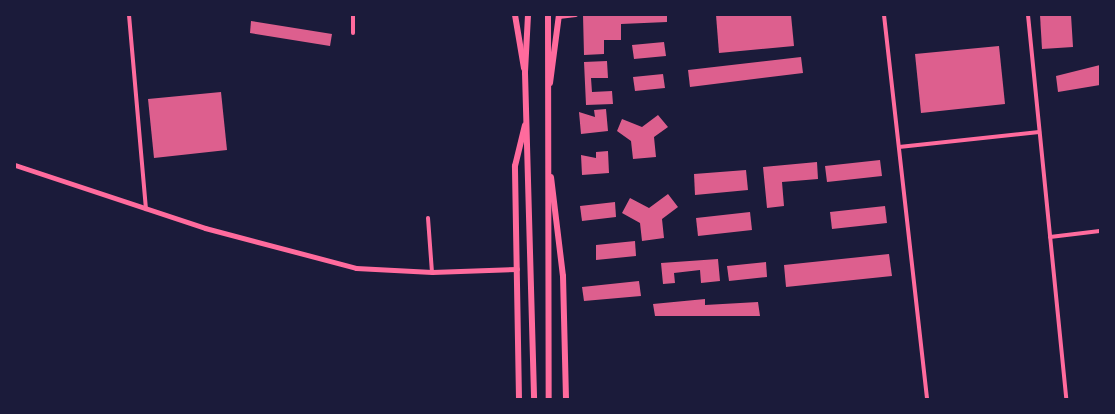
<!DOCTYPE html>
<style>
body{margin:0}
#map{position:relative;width:1115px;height:414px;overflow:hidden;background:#1b1b3a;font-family:"IBM Plex Sans",sans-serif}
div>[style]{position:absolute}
.building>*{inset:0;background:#dd5f8e}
.minor>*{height:4px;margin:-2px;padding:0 2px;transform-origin:2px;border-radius:2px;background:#ff6b9d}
.tertiary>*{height:5px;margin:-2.5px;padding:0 2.5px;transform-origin:2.5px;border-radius:2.5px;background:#ff6b9d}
.primary>*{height:6px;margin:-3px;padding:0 3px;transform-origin:3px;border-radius:3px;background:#ff6b9d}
.trunk>*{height:6px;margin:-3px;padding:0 3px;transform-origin:3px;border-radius:3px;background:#ff6b9d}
span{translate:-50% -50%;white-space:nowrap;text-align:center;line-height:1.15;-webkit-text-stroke:4px #1b1b3a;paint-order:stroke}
.frame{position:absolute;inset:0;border:16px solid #1b1b3a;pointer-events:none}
</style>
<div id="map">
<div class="building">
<i style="clip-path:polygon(583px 15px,667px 15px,667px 22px,621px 24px,621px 40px,604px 40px,604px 54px,584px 55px)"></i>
<i style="clip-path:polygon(716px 15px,791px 15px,794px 46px,719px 53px)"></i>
<i style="clip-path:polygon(1040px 15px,1071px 15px,1073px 47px,1042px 49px)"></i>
<i style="clip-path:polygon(251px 21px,332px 34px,330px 46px,250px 33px)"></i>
<i style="clip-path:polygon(664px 42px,666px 56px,634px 59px,632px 45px)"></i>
<i style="clip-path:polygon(999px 46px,1005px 104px,921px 113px,915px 54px)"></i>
<i style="clip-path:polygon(801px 57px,803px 73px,690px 87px,688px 70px)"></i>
<i style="clip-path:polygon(607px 61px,608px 78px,591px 78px,592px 92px,612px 91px,613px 104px,586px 105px,584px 62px)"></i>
<i style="clip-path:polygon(1100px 65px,1100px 85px,1058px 92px,1056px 76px)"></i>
<i style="clip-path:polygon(663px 74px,665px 88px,635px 91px,633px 77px)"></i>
<i style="clip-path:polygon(221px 92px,227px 150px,154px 158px,148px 99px)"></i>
<i style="clip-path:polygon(606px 109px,608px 131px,581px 134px,579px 112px,595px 117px,594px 110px)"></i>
<i style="clip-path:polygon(658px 115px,668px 127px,654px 137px,656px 157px,633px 159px,631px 141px,617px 131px,622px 119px,642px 127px)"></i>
<i style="clip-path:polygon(608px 151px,609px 173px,582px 175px,581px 155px,596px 158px,596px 152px)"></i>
<i style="clip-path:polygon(880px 160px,882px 176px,827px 182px,825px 166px)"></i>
<i style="clip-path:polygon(817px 162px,818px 179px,782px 182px,784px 206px,767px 208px,763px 167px)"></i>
<i style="clip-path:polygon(746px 170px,748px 190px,695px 195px,694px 174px)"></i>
<i style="clip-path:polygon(668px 194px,678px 207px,662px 219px,664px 238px,642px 241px,640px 223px,622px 213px,630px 198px,649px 208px)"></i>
<i style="clip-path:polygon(615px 202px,616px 217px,582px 221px,580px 206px)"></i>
<i style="clip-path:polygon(885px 206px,887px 223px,832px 229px,830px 212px)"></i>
<i style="clip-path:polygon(750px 212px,752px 230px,698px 236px,696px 218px)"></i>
<i style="clip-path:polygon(635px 241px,636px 256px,596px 260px,596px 245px)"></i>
<i style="clip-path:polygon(889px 254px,892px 276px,786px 287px,784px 265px)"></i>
<i style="clip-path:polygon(718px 259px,720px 281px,701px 283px,700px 270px,674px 273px,675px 283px,663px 284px,661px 263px)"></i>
<i style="clip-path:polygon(766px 262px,767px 277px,729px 281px,727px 266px)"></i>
<i style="clip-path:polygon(639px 281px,641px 296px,584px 301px,582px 287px)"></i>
<i style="clip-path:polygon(705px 299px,705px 305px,758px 302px,760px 316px,655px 316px,653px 304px)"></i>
</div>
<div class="minor">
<i style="left:129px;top:15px;width:195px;rotate:85deg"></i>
<i style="left:353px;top:15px;width:18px;rotate:90deg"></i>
<i style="left:884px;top:15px;width:386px;rotate:83.6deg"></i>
<i style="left:1028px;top:15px;width:386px;rotate:84.3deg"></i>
<i style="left:559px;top:17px;width:17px;rotate:-7deg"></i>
<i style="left:899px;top:147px;width:141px;rotate:-6.1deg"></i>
<i style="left:428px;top:218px;width:54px;rotate:85.8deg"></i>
<i style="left:1050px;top:237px;width:50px;rotate:-6.8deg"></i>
</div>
<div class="tertiary">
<i style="left:15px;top:165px;width:200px;rotate:18.3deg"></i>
<i style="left:205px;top:228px;width:156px;rotate:14.8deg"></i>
<i style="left:356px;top:268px;width:76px;rotate:3deg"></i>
<i style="left:432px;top:272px;width:85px;rotate:-2deg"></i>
</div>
<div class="primary">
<i style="left:515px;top:15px;width:54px;rotate:80.4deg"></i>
<i style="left:550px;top:83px;width:69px;rotate:-82.5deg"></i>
<i style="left:551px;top:177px;width:100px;rotate:83.1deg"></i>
<i style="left:563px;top:276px;width:123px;rotate:88.6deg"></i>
<i style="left:519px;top:399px;width:233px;rotate:-91deg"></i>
<i style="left:515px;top:166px;width:42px;rotate:-76.3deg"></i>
</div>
<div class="trunk">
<i style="left:528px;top:15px;width:58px;rotate:93deg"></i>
<i style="left:525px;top:73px;width:326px;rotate:88.4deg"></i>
<i style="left:548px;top:15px;width:384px;rotate:89.9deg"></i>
</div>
<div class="frame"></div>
</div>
